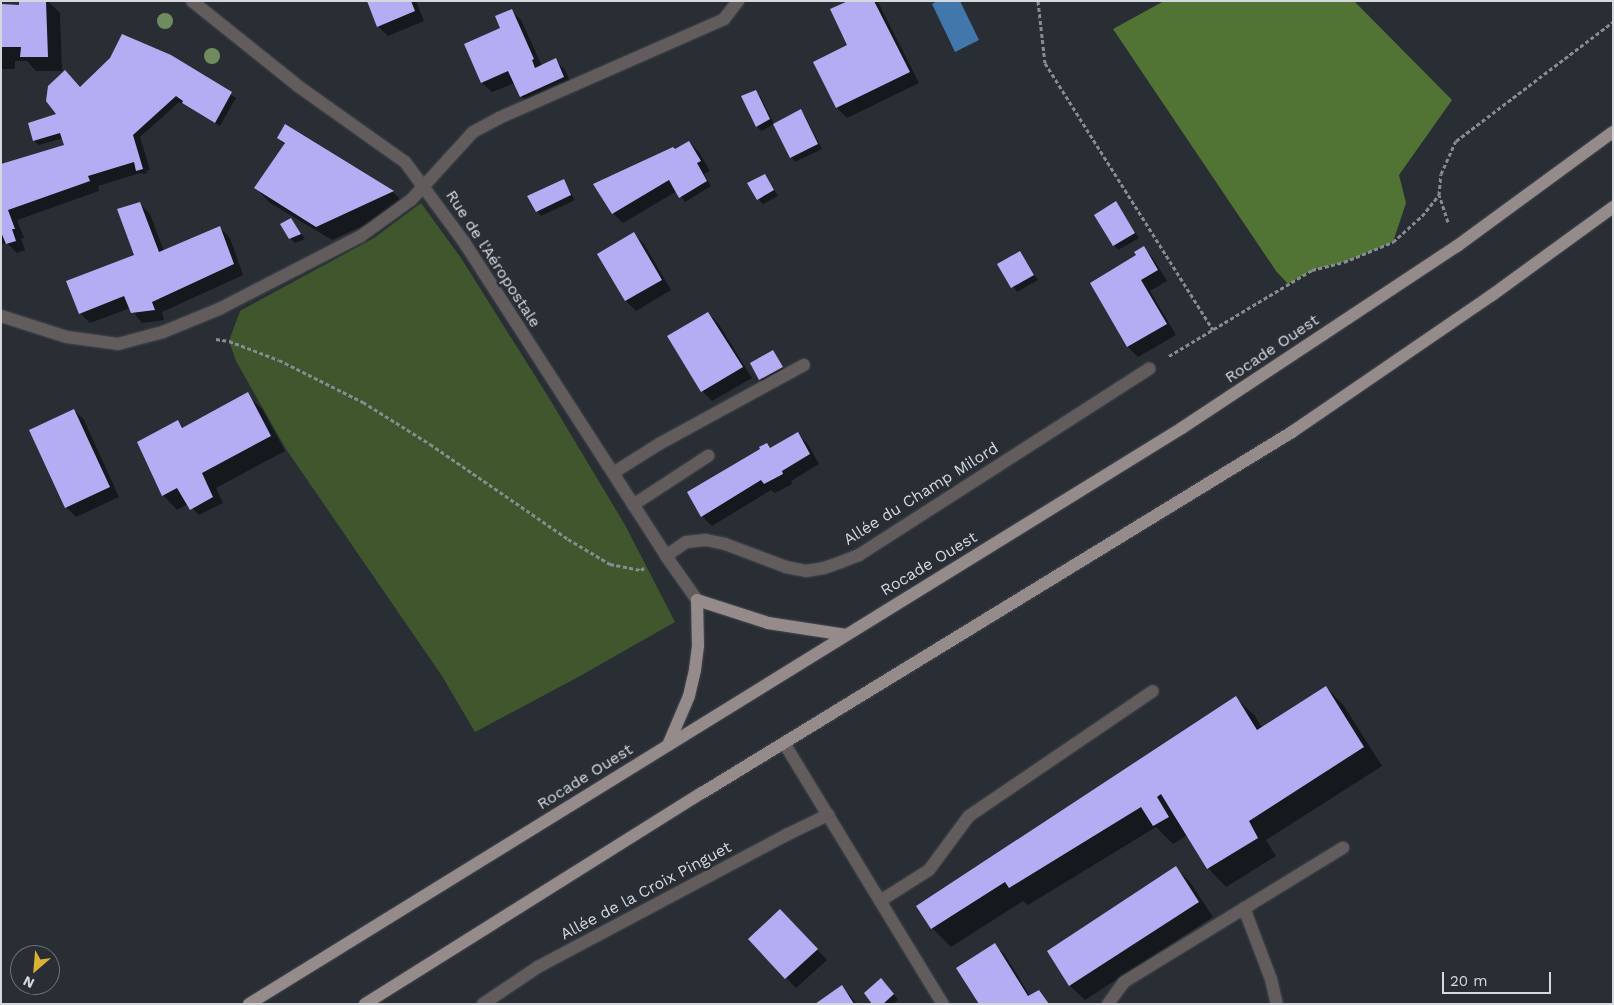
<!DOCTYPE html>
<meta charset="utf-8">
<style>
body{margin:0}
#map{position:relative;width:1614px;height:1005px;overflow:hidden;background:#292e35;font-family:"Work Sans",sans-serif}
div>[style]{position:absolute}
.green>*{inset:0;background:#40572e}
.forest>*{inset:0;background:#517333}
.water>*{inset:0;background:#4277ab}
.shadow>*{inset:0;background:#0007}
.building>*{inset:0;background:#b5adf3}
.path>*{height:3px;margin-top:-1.5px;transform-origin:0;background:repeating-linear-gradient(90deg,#878c91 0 4px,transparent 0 6.5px)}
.roads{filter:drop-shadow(0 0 1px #454950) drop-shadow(0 0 1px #454950)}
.service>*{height:12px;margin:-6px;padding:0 6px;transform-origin:6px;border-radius:6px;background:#625d5c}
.minor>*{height:12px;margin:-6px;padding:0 6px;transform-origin:6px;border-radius:6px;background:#625d5c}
.primary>*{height:12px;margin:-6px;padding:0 6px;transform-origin:6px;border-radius:6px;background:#958b8a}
.trees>*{width:16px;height:16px;margin:-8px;border-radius:50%;background:#6e8c5d}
span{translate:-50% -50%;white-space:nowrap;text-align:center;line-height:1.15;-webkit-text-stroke:5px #292e35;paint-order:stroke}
.street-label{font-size:16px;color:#d5d9dd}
.frame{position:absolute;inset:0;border:2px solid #d5d9dd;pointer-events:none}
.north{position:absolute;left:10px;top:945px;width:50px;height:50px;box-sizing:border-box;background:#292e35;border:1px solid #6e7278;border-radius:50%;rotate:207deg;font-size:14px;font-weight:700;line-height:20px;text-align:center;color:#d5d9dd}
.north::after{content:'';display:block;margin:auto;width:18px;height:22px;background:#dbb233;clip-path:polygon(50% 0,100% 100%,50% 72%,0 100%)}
.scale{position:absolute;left:1442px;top:972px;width:109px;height:22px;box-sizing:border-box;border:2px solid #d5d9dd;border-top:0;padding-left:6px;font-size:15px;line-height:18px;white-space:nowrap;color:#d5d9dd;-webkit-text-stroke:4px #292e35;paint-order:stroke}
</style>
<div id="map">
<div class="green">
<i style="clip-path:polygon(421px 203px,461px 258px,549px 398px,625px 525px,675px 622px,580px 676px,475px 732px,442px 676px,286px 449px,236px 361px,229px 341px,240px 311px,374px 238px)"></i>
</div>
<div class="forest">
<i style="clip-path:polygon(1164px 1px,1354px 1px,1452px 100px,1399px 175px,1406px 203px,1393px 242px,1344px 262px,1312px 270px,1288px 284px,1276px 271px,1113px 29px)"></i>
</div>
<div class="water">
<i style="clip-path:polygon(937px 1px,960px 1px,979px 40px,955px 52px,932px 4px)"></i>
</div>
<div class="shadow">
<i style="clip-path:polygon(20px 1px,48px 1px,60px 13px,62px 71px,36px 71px,27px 61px,15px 61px,15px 69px,1px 69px,1px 6px,21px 6px)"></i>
<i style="clip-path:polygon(368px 1px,416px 1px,424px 21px,388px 36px,378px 26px)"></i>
<i style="clip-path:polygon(851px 1px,876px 1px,879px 4px,919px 83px,847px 118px,837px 108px,815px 62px,849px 46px)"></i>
<i style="clip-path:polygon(511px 10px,521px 20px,542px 66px,555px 60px,565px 70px,573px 87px,531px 106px,521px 96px,515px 83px,492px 92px,482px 83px,466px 45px,501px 29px)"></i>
<i style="clip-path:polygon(171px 56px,236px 98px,220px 126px,179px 102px,140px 137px,150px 170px,146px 171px,147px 174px,140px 173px,98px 186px,99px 191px,17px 220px,24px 238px,21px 239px,25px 250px,17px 253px,7px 243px,1px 244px,1px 166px,66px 146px,63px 138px,39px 145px,34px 141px,81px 88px)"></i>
<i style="clip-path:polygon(755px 91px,760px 96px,774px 124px,762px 131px,757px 127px,742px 97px)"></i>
<i style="clip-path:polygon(801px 111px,805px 116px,822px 149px,795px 162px,791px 157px)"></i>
<i style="clip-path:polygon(286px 126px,393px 192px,407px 206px,332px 240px,270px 203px,256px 188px,285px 145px,278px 138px)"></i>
<i style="clip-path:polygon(689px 142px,699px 152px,710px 171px,704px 174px,711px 186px,685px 202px,677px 191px,623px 223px,613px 213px,595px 184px,675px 150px)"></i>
<i style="clip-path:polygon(765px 175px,778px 196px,763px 204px,758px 199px)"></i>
<i style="clip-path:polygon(563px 180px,575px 200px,541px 216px,537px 211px)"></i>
<i style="clip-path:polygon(1116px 203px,1139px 238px,1118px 250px,1114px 245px)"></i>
<i style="clip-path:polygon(140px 204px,150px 214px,164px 251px,220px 228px,230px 238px,243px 275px,162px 312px,164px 320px,142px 323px,130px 308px,90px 323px,80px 313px,136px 256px)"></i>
<i style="clip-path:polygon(291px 220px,305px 239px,295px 243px,290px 238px)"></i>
<i style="clip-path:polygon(634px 234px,644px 244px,671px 290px,636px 311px,626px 301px,599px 254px)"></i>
<i style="clip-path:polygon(1144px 248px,1153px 258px,1167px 281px,1150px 291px,1176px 335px,1138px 357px,1128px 347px,1091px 283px,1138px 256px)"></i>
<i style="clip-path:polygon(1020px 252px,1038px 280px,1017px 292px,999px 265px)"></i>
<i style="clip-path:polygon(708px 313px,718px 323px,752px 378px,712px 401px,702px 391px)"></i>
<i style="clip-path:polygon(773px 352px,786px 372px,765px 384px,760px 379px)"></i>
<i style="clip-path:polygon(247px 394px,262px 409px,285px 451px,216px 488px,223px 503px,199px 515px,188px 504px,177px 510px,163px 495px,178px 421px,184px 428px)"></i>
<i style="clip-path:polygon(74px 410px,84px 420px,119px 497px,76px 517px,66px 507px)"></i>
<i style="clip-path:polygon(798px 434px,808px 444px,819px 464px,791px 481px,792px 484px,775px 493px,771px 490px,712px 526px,702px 516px)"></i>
<i style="clip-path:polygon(1326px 687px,1344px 706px,1382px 766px,1266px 840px,1276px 856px,1226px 887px,1208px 868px,1187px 835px,1173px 844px,1156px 827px,1028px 905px,1023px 901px,951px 947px,932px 928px,1236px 698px,1255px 716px,1262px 728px)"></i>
<i style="clip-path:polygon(1176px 868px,1190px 882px,1213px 917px,1085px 1000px,1070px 986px,1049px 951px)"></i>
<i style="clip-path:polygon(790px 920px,827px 960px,796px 988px,749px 939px)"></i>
<i style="clip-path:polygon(995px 945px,1005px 955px,1030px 996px,1039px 991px,1049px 1004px,980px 1004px)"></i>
<i style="clip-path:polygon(886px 984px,898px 1000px,893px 1004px,874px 1004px)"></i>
<i style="clip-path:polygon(842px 986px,857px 1004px,817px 1004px)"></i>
</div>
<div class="building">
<i style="clip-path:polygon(19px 1px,46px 1px,48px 57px,20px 57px,21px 47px,1px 47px,1px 4px,19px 5px)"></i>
<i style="clip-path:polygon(367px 1px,411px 1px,415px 11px,377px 27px)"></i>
<i style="clip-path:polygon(848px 1px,874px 1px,910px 72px,836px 108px,813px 62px,847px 45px,830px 9px)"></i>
<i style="clip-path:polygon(512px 9px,534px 59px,532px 60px,535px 68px,556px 58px,564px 77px,520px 97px,508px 71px,481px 83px,464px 44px,500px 28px,495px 16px)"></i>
<i style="clip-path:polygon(122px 34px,171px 55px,232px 92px,215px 123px,182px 103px,183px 101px,176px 96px,133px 135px,143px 169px,136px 171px,134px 162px,88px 176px,90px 181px,8px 210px,15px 229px,12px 229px,16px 241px,6px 244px,1px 232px,1px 164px,64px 145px,60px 133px,33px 141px,28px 123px,56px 114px,46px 101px,48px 86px,65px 70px,80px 87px,110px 58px)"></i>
<i style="clip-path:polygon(756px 90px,770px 119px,756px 127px,741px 96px)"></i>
<i style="clip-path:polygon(801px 109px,818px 144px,790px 158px,773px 124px)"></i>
<i style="clip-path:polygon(285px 124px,394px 191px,316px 227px,254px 188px,285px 143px,277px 138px)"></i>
<i style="clip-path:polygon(689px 141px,701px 161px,697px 163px,707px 181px,679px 198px,669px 180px,612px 214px,593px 184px,673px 147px,675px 149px)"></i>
<i style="clip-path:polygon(765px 174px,774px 190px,757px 200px,747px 183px)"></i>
<i style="clip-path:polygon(564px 179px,571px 195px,536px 212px,527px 196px)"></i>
<i style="clip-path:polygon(1116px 201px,1135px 233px,1113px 246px,1094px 215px)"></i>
<i style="clip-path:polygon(140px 202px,159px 252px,220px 226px,234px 264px,152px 302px,155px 310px,131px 313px,124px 296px,79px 314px,66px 281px,134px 255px,117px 209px)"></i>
<i style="clip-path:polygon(291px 218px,301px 234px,289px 239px,280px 224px)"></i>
<i style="clip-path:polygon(634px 232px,662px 280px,625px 301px,597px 254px)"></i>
<i style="clip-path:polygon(1144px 246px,1158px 270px,1141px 280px,1167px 324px,1127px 347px,1090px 283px,1136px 255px,1134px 252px)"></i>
<i style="clip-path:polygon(1020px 251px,1034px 275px,1011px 288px,997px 264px)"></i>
<i style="clip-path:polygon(708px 312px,743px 367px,701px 392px,667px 336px)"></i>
<i style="clip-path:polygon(773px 350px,783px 367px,759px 380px,750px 363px)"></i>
<i style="clip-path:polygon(248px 392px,271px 436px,202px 473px,213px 497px,190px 510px,177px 488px,162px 496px,137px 442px,178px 420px,182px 428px)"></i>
<i style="clip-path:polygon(74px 409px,110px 487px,65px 508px,29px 430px)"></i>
<i style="clip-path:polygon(798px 432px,810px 454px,782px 471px,783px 474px,764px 484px,761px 480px,701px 517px,687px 492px,760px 449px,759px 447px,767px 443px,770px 448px)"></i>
<i style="clip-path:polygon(1326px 686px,1364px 747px,1249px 821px,1258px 838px,1207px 869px,1161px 794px,1157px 797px,1169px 817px,1153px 826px,1141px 807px,1009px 888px,1005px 882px,931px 929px,916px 906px,1236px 696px,1257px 730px)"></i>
<i style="clip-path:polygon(1176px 866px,1199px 902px,1069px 986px,1047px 951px)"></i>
<i style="clip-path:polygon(780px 909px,818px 949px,785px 979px,748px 939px)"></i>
<i style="clip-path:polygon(995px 943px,1028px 996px,1039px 990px,1049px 1004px,979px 1004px,956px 968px)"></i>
<i style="clip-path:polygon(881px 978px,894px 994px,883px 1004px,872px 1004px,864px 993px)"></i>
<i style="clip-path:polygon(842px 985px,854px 1004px,815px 1004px)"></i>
</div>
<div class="path">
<i style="left:1038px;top:1px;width:62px;rotate:83.6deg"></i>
<i style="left:1045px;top:63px;width:315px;rotate:57.8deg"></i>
<i style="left:1448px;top:222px;width:28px;rotate:-108deg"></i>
<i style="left:1439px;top:195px;width:21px;rotate:-85deg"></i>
<i style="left:1441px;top:174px;width:36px;rotate:-66deg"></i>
<i style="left:1456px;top:141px;width:197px;rotate:-37.2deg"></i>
<i style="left:216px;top:339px;width:13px;rotate:9deg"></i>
<i style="left:229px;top:341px;width:53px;rotate:20.8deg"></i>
<i style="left:279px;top:360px;width:94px;rotate:26.6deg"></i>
<i style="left:363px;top:402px;width:79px;rotate:32.1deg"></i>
<i style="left:430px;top:444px;width:168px;rotate:34.5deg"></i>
<i style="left:568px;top:539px;width:49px;rotate:30.8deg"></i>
<i style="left:610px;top:564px;width:32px;rotate:11deg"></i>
<i style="left:641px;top:570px;width:4px;rotate:-34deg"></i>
<i style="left:1169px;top:356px;width:167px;rotate:-31deg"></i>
<i style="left:1312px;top:270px;width:33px;rotate:-14deg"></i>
<i style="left:1344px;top:262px;width:53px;rotate:-22.2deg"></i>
<i style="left:1393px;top:242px;width:39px;rotate:-42deg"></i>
<i style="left:1422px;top:216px;width:27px;rotate:-51deg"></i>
</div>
<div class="roads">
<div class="service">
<i style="left:219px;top:309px;width:160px;rotate:-27.2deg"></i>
<i style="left:361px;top:236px;width:62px;rotate:-35.8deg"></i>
<i style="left:411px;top:200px;width:92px;rotate:-47.6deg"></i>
<i style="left:473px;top:132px;width:30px;rotate:-28deg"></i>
<i style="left:499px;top:118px;width:246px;rotate:-23.7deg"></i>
<i style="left:724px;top:19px;width:23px;rotate:-52deg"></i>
<i style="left:613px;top:473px;width:54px;rotate:-32.2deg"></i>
<i style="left:659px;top:444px;width:165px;rotate:-28.6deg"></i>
<i style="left:633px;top:505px;width:90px;rotate:-33.2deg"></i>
<i style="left:880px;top:901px;width:58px;rotate:-32.3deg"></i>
<i style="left:929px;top:870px;width:67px;rotate:-53.5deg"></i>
<i style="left:969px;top:816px;width:222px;rotate:-34.2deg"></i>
<i style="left:1244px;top:908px;width:76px;rotate:69.2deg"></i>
<i style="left:1271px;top:979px;width:26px;rotate:77deg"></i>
<i style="left:1108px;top:1004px;width:27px;rotate:-54deg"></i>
<i style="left:1124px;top:982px;width:257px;rotate:-31.5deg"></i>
</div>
<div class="minor">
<i style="left:192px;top:1px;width:136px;rotate:38.7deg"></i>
<i style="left:298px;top:86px;width:131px;rotate:35.4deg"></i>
<i style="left:405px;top:162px;width:99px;rotate:53.6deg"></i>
<i style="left:464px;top:242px;width:373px;rotate:57.2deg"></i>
<i style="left:666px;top:556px;width:54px;rotate:54.8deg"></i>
<i style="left:1px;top:316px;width:69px;rotate:17.7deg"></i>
<i style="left:67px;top:337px;width:51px;rotate:7.8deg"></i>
<i style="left:118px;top:344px;width:47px;rotate:-14.9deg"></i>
<i style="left:163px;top:332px;width:61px;rotate:-22.3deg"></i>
<i style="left:666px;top:556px;width:24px;rotate:-35deg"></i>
<i style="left:686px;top:542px;width:20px;rotate:-6deg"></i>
<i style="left:706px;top:540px;width:19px;rotate:12deg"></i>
<i style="left:725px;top:544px;width:65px;rotate:20.7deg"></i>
<i style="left:786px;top:567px;width:20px;rotate:11deg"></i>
<i style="left:806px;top:571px;width:18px;rotate:-9deg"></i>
<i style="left:824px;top:568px;width:18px;rotate:-19deg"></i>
<i style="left:841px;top:562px;width:19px;rotate:-21deg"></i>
<i style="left:859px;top:555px;width:345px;rotate:-32.7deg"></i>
<i style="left:784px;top:743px;width:306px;rotate:58.7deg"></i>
<i style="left:483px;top:1004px;width:66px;rotate:-33.9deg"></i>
<i style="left:538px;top:967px;width:281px;rotate:-28deg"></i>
<i style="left:786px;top:835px;width:47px;rotate:-25.5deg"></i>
</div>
<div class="primary">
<i style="left:668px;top:745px;width:53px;rotate:-66.8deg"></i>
<i style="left:689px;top:696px;width:27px;rotate:-77deg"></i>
<i style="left:695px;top:670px;width:24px;rotate:-83deg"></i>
<i style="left:698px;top:646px;width:46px;rotate:-91.2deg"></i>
<i style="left:697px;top:600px;width:75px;rotate:17.9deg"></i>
<i style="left:768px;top:623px;width:79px;rotate:8.7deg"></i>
<i style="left:249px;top:1004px;width:1096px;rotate:-31.69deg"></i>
<i style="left:1182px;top:428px;width:330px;rotate:-33.5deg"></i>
<i style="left:1457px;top:246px;width:193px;rotate:-36.2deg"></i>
<i style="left:365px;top:1004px;width:398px;rotate:-32.1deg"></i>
<i style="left:702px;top:793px;width:692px;rotate:-31.46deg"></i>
<i style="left:1292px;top:432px;width:242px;rotate:-34.4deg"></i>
<i style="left:1492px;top:295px;width:150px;rotate:-36deg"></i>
</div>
</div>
<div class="trees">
<i style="left:165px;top:21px"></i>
<i style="left:212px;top:56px"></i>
</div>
<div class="street-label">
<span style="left:493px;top:259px;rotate:57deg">Rue de l'Aéropostale</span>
<span style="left:1272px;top:349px;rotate:-34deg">Rocade Ouest</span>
<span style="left:921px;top:494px;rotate:-32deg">Allée du Champ Milord</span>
<span style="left:929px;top:564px;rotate:-31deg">Rocade Ouest</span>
<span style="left:585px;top:777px;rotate:-32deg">Rocade Ouest</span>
<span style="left:646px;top:891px;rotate:-28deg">Allée de la Croix Pinguet</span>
</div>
<div class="frame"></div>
<div class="north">N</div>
<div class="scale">20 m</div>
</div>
